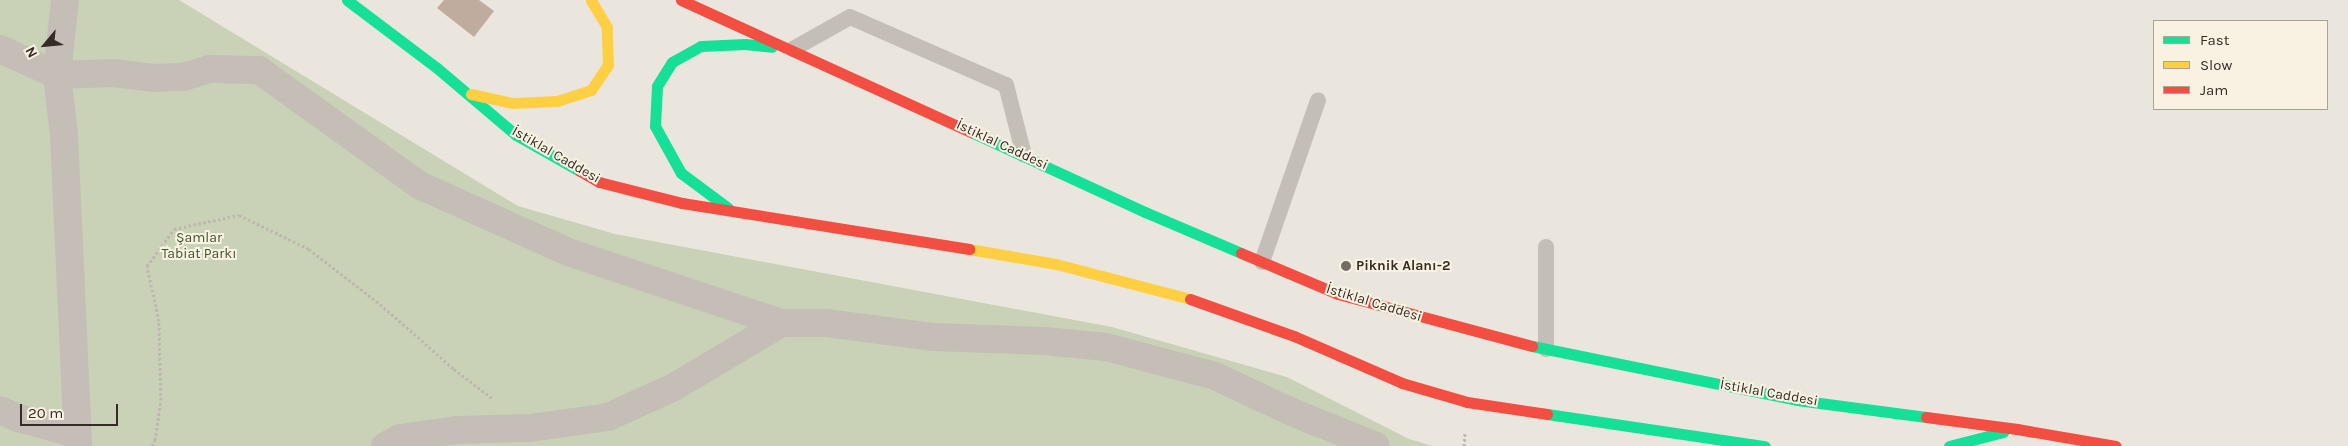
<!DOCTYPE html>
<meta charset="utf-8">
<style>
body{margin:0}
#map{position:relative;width:2348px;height:446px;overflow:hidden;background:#ebe6dd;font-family:Karla,sans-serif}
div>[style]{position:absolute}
.green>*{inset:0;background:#c9d2b6}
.building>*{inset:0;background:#c0ac9e}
.path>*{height:3px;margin-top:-1.5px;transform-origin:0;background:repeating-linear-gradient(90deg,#bdb7af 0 2.5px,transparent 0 5px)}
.lane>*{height:16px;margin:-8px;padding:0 8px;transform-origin:8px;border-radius:8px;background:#c4beb7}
.street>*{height:28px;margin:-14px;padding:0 14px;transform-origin:14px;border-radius:14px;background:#c4beb7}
.fast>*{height:11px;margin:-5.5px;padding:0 5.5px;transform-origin:5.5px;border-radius:5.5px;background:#16e098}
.slow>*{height:11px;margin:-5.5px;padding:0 5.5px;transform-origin:5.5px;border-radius:5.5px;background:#ffcf43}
.jam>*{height:11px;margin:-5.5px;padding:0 5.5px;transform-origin:5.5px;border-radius:5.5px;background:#f24e42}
.dots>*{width:14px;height:14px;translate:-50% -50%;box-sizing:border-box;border:2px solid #f9f2e3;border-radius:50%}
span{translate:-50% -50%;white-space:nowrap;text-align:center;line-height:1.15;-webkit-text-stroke:4px #f9f2e3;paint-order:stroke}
.street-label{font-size:14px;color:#342c25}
.park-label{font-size:14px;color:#3e5328}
.poi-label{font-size:14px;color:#342c25;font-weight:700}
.left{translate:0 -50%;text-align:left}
.legend{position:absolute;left:2153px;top:20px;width:175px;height:90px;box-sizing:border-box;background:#f9f2e3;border:1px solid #aaa397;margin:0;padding:6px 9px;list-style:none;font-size:15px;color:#342c25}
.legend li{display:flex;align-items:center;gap:10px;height:25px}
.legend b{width:25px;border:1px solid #aaa397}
.north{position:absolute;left:20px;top:20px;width:50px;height:50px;-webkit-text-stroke:4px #f9f2e3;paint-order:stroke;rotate:242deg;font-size:14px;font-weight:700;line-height:20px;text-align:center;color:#342c25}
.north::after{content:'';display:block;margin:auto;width:18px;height:22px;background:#342c25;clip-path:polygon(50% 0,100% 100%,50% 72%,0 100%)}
.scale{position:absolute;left:20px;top:404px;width:98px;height:22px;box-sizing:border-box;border:2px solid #342c25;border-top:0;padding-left:6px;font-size:15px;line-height:18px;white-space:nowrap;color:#342c25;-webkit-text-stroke:4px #f9f2e3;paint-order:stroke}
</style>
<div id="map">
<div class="green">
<i style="clip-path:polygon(0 0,179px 0,518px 206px,615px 234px,1112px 327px,1287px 377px,1409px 439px,1433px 446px,0 446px)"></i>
</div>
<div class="building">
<i style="clip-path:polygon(444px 0,479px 0,494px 11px,474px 37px,437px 8px)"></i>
</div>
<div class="path">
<i style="left:152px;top:446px;width:7px;rotate:-63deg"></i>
<i style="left:155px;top:440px;width:40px;rotate:-81.5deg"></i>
<i style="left:161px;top:400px;width:79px;rotate:-91.5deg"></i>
<i style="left:159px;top:321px;width:56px;rotate:-102.3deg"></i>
<i style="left:147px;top:266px;width:46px;rotate:-53.9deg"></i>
<i style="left:174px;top:229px;width:66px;rotate:-12.2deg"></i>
<i style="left:239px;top:215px;width:78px;rotate:25.9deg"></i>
<i style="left:309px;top:249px;width:90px;rotate:37.8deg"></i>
<i style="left:380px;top:304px;width:98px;rotate:41.3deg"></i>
<i style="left:454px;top:369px;width:48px;rotate:37.3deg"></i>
<i style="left:1464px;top:446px;width:13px;rotate:-86deg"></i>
</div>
<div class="lane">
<i style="left:793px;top:49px;width:65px;rotate:-29.3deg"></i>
<i style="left:850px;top:17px;width:170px;rotate:23.6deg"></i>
<i style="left:1006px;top:85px;width:72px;rotate:75.6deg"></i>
<i style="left:1262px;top:262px;width:171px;rotate:-70.9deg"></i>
<i style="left:1546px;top:349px;width:102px;rotate:-90deg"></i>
</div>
<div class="street">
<i style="left:65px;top:0;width:75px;rotate:96.1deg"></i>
<i style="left:57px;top:75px;width:60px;rotate:83.3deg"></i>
<i style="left:64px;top:135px;width:311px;rotate:87.4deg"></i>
<i style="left:0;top:49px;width:63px;rotate:24.5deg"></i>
<i style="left:57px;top:75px;width:56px;rotate:-2deg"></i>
<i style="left:113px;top:73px;width:38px;rotate:7deg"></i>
<i style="left:151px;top:78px;width:32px;rotate:-2deg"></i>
<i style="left:183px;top:77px;width:28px;rotate:-17deg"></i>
<i style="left:210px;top:69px;width:49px;rotate:1.2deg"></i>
<i style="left:259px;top:70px;width:197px;rotate:35.7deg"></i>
<i style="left:419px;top:185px;width:163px;rotate:24.2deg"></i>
<i style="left:568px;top:252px;width:225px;rotate:18.4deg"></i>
<i style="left:0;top:410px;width:20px;rotate:24deg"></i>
<i style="left:18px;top:418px;width:61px;rotate:15.2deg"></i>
<i style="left:385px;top:446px;width:17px;rotate:-28deg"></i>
<i style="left:400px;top:438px;width:59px;rotate:-7.9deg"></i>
<i style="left:458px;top:430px;width:72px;rotate:-1.6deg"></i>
<i style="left:530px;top:428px;width:79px;rotate:-8deg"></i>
<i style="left:608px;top:417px;width:72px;rotate:-24.4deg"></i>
<i style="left:674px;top:387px;width:126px;rotate:-30.7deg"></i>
<i style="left:782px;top:323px;width:44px"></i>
<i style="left:826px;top:323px;width:109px;rotate:7.4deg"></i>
<i style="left:934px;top:337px;width:110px;rotate:2.1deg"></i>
<i style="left:1044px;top:341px;width:62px;rotate:5.5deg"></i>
<i style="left:1106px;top:347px;width:113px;rotate:14.9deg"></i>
<i style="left:1215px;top:376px;width:87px;rotate:25.1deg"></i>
<i style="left:1294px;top:413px;width:88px;rotate:21.9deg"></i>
</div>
<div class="fast">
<i style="left:347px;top:0;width:113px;rotate:37.1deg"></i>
<i style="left:437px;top:68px;width:104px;rotate:40.3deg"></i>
<i style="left:516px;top:135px;width:73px;rotate:29.4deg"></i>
<i style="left:971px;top:132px;width:192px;rotate:24.7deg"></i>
<i style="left:1145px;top:212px;width:104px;rotate:23.1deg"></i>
<i style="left:728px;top:208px;width:59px;rotate:-143.3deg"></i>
<i style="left:681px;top:173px;width:54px;rotate:-119deg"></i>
<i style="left:655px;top:126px;width:40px;rotate:-87.1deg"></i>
<i style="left:657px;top:86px;width:28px;rotate:-58deg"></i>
<i style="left:672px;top:62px;width:33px;rotate:-29deg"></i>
<i style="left:701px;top:46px;width:44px;rotate:-2.6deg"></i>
<i style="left:745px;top:44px;width:27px;rotate:6deg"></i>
<i style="left:1532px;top:346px;width:270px;rotate:11.5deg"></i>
<i style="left:1797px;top:400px;width:130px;rotate:7.5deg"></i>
<i style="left:1547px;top:414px;width:220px;rotate:8.4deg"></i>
<i style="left:1949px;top:446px;width:56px;rotate:-14.5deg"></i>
</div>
<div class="slow">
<i style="left:471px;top:94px;width:43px;rotate:12.1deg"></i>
<i style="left:513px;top:103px;width:44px;rotate:-2.6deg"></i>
<i style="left:557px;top:101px;width:36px;rotate:-18deg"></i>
<i style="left:591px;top:90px;width:30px;rotate:-56deg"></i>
<i style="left:608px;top:65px;width:38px;rotate:-92deg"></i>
<i style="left:607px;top:27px;width:31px;rotate:-121deg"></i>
<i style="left:969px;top:249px;width:88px;rotate:9.8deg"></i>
<i style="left:1056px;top:264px;width:138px;rotate:14.6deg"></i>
</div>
<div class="jam">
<i style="left:681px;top:0;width:319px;rotate:24.5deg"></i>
<i style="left:580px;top:171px;width:22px;rotate:30deg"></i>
<i style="left:599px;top:182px;width:86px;rotate:14.2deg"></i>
<i style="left:682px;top:203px;width:291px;rotate:9.1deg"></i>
<i style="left:1241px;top:253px;width:105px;rotate:22.9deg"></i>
<i style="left:1338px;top:294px;width:201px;rotate:15deg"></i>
<i style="left:1190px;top:299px;width:110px;rotate:19.6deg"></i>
<i style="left:1294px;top:336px;width:118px;rotate:23.5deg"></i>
<i style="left:1402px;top:383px;width:68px;rotate:16.3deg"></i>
<i style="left:1467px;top:402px;width:81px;rotate:8.5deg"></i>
<i style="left:1926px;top:417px;width:92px;rotate:7.5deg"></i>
<i style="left:2017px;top:429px;width:100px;rotate:9.7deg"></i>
</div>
<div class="dots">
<i style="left:1346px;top:266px;background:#746d65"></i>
</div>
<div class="street-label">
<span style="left:1002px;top:145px;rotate:25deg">İstiklal Caddesi</span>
<span style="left:556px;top:155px;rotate:30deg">İstiklal Caddesi</span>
<span style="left:1374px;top:303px;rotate:17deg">İstiklal Caddesi</span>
<span style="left:1769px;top:393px;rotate:10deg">İstiklal Caddesi</span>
</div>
<div class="park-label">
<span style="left:199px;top:246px">Şamlar<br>Tabiat Parkı</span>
</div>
<div class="poi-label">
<span class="left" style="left:1356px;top:266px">Piknik Alanı-2</span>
</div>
<ul class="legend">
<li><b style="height:6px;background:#16e098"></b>Fast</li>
<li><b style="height:6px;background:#ffcf43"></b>Slow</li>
<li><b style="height:6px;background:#f24e42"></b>Jam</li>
</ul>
<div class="north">N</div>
<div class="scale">20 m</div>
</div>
